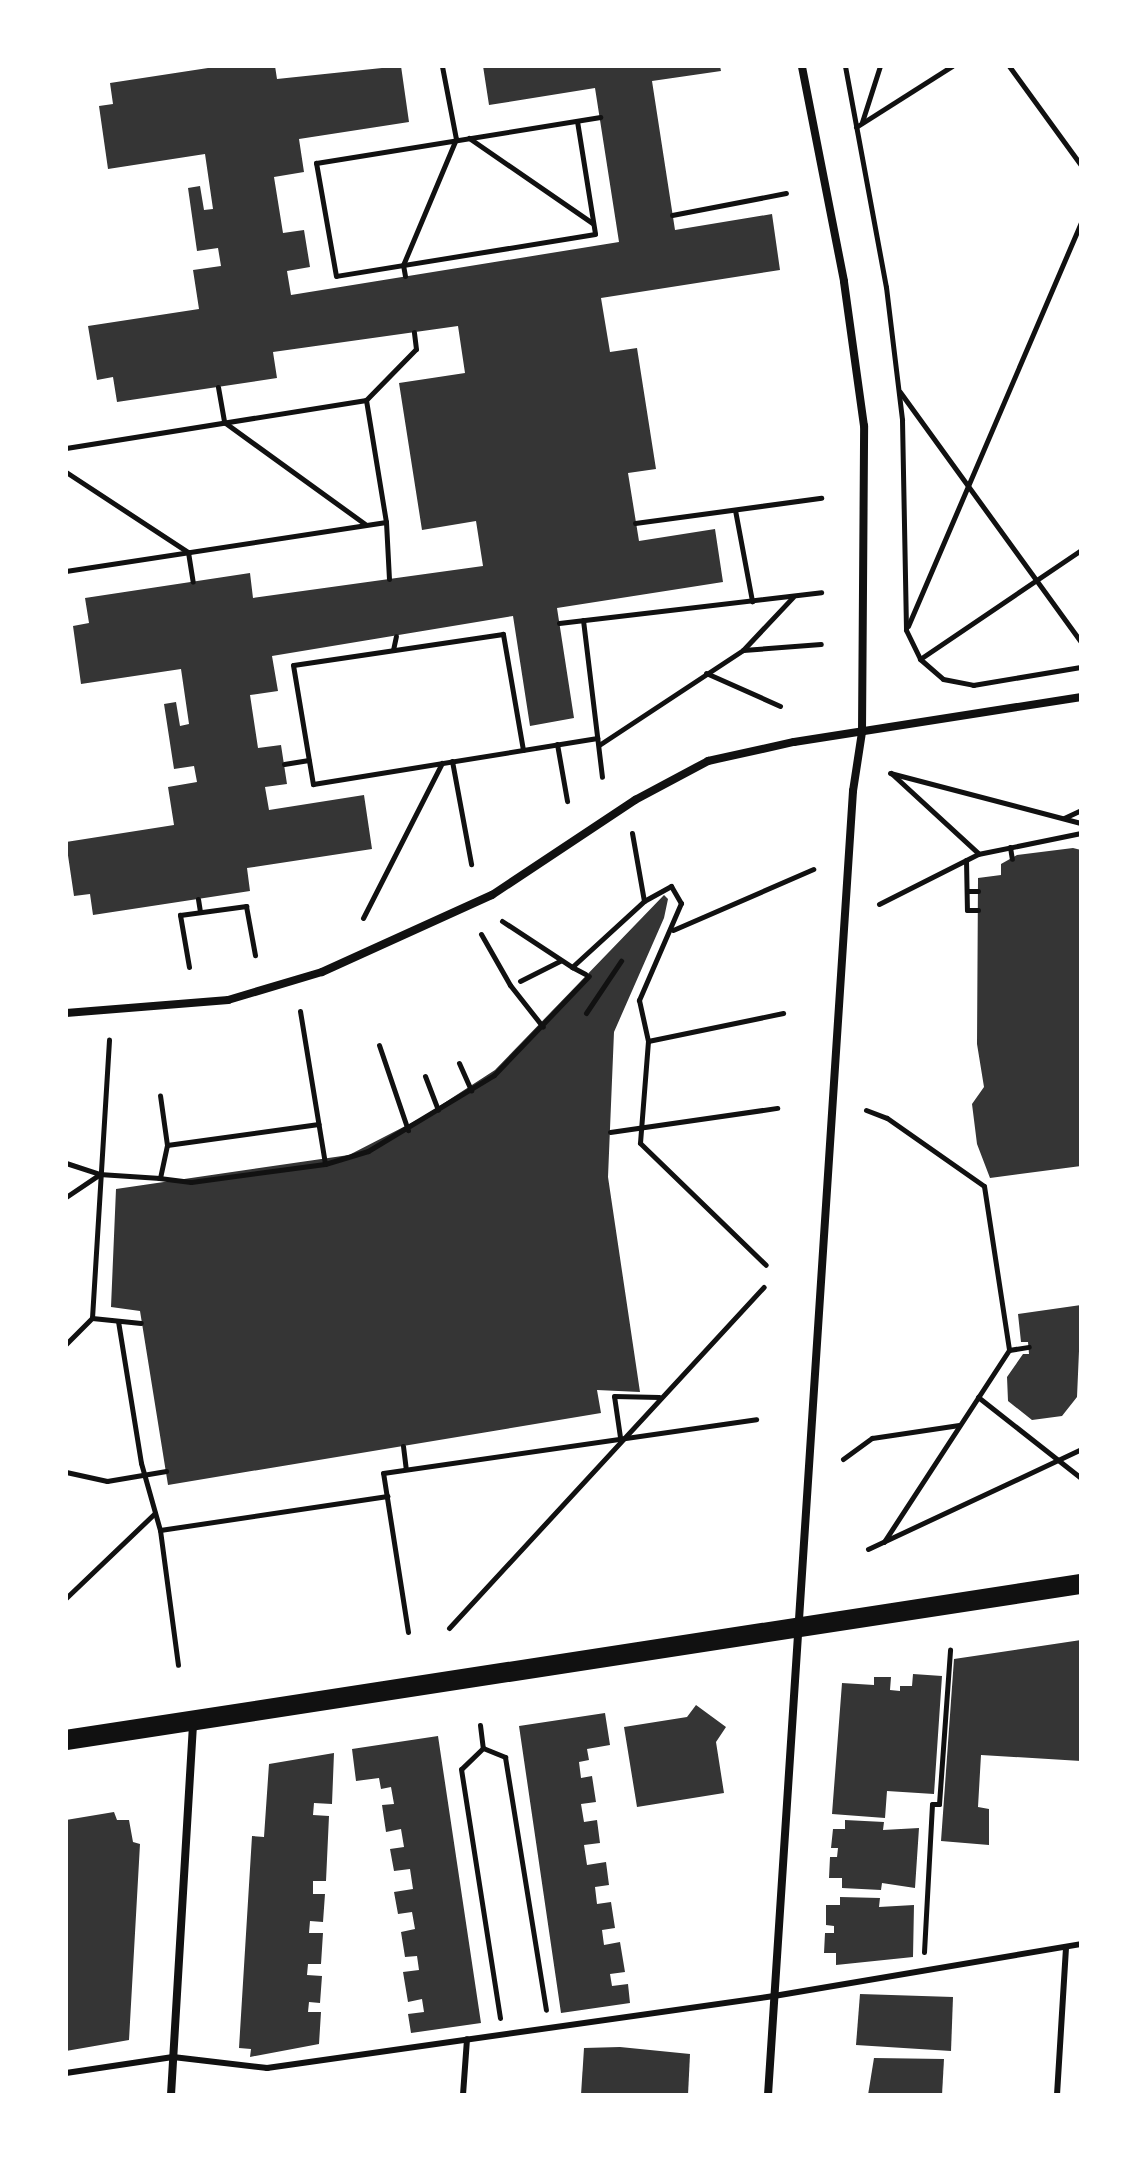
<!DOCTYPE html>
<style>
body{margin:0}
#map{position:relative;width:1147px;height:2161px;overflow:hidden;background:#fff;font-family:"Golos Text",sans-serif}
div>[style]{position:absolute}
.building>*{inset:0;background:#353535}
.path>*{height:5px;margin:-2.5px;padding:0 2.5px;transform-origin:2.5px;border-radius:2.5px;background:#111}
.service>*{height:6px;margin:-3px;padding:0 3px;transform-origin:3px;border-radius:3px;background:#111}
.minor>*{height:8px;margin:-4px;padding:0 4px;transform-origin:4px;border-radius:4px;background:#111}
.primary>*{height:20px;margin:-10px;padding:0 10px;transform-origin:10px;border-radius:10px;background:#111}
span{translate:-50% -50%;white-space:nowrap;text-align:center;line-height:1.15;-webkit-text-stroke:8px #fff;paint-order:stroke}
.frame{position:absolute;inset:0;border:68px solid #fff;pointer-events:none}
</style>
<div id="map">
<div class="building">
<i style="clip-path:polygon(221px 66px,275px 66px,277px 79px,401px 66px,409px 122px,299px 139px,304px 172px,274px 177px,283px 233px,304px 230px,310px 267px,287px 271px,291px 295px,619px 242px,595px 88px,489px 105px,483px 66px,720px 66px,721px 71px,652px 81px,675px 230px,772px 214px,780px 270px,601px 298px,610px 352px,637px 348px,656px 469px,628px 473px,639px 541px,715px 529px,723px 582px,557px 608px,574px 718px,530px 726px,513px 616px,272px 656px,278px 691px,250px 695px,258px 748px,281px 745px,287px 784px,265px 787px,269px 810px,364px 795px,372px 849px,247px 868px,250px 891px,93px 915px,90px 894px,74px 896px,66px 842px,174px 825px,168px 787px,197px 782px,194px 766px,174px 769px,164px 704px,176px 702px,180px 726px,189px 724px,181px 669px,81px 684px,73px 626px,89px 623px,85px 598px,250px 573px,253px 598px,483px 566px,476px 521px,422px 530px,399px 383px,465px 373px,458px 326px,273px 352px,277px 378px,117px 402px,113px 377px,97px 380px,88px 326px,199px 309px,193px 270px,221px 266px,218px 248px,197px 251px,188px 188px,200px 186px,204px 210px,213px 209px,205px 154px,108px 169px,99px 106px,113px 104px,110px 83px)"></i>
<i style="clip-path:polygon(1073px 848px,1081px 850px,1081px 1166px,990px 1178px,977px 1144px,972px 1104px,984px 1087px,977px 1044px,978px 878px,1001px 875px,1001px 864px,1017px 855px)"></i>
<i style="clip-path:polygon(664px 895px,668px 899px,664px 918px,614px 1032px,608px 1177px,640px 1392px,597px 1390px,601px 1413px,168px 1485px,140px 1311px,111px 1307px,116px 1189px,349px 1155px,421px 1118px,495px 1070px)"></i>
<i style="clip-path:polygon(1081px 1305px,1077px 1397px,1062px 1416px,1032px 1420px,1008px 1401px,1007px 1377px,1023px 1354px,1029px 1354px,1028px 1342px,1021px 1342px,1018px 1314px)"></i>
<i style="clip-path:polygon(1081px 1640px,1081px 1761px,981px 1755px,978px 1807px,989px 1809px,989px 1845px,941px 1841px,954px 1659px)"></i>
<i style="clip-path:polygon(913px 1674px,942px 1676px,934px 1794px,887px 1791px,885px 1818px,832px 1814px,842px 1683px,874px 1685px,874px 1677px,891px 1677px,890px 1690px,900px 1691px,900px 1686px,912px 1686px)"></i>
<i style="clip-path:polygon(696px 1705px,726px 1727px,716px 1742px,724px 1793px,637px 1807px,624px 1727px,687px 1717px)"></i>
<i style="clip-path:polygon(605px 1713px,610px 1745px,587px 1749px,589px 1760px,579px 1762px,581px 1778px,592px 1776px,596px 1802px,581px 1804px,584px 1822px,597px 1820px,600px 1843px,584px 1845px,587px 1865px,606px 1862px,609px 1885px,595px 1887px,597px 1904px,611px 1902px,615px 1928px,602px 1930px,604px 1945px,620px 1942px,625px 1972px,610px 1974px,612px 1986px,628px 1984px,630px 2003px,561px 2013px,519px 1726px)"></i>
<i style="clip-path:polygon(438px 1736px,481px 2023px,411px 2033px,408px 2014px,424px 2012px,422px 1999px,408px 2002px,403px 1972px,419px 1970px,417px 1956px,405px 1957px,401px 1932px,415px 1929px,412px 1912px,398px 1914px,394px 1892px,413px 1889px,410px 1869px,394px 1871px,390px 1849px,404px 1847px,401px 1829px,386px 1832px,382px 1805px,394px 1804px,391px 1787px,381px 1789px,379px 1778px,356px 1781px,352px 1749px)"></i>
<i style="clip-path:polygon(334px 1753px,332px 1804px,314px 1803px,313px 1815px,329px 1816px,326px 1881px,313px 1881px,313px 1894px,325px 1894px,323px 1922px,310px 1921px,309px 1933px,323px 1933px,321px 1964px,308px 1964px,307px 1975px,322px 1976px,320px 2003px,309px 2002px,308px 2012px,321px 2012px,319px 2044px,250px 2057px,251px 2049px,239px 2048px,252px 1836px,264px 1837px,269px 1764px)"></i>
<i style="clip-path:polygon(114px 1812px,117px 1820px,129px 1820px,133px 1842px,140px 1844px,129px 2040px,66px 2051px,66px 1820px)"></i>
<i style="clip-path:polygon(845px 1820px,884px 1822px,883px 1830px,919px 1828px,915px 1888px,882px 1883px,881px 1890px,842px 1888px,842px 1878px,829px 1878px,830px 1857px,837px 1857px,838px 1848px,831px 1848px,833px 1829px,845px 1829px)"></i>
<i style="clip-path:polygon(840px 1897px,880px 1898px,879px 1907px,914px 1905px,913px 1957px,836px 1965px,836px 1953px,824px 1953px,825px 1933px,834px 1933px,834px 1926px,826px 1925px,826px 1905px,840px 1905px)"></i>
<i style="clip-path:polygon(860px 1994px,953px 1997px,951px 2051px,856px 2045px)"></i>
<i style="clip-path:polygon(620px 2047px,690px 2054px,688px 2095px,581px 2095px,584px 2048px)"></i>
<i style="clip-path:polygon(874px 2058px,944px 2059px,942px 2095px,868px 2095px)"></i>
</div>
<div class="path">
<i style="left:845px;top:66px;width:225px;rotate:79.5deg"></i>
<i style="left:886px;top:287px;width:134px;rotate:83.1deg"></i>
<i style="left:902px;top:420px;width:210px;rotate:88.9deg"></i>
<i style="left:906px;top:630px;width:32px;rotate:64deg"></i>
<i style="left:920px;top:659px;width:30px;rotate:41deg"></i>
<i style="left:943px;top:679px;width:31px;rotate:11deg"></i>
<i style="left:973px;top:685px;width:109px;rotate:-9.5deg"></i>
<i style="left:1009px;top:66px;width:122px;rotate:54deg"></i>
<i style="left:577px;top:121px;width:114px;rotate:80.9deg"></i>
<i style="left:595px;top:234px;width:262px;rotate:170.8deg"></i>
<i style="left:336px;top:276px;width:115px;rotate:-100deg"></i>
<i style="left:316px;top:163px;width:288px;rotate:-9.2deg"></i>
<i style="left:862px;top:122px;width:59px;rotate:-72.2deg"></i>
<i style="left:856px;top:127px;width:114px;rotate:-32.4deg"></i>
<i style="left:469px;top:138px;width:150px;rotate:34.6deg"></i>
<i style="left:672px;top:215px;width:116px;rotate:-10.9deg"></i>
<i style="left:405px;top:276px;width:11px;rotate:-100deg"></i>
<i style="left:403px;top:265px;width:137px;rotate:-67.2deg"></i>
<i style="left:456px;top:139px;width:74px;rotate:-100.9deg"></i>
<i style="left:218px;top:387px;width:36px;rotate:80deg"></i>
<i style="left:224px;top:422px;width:174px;rotate:35.9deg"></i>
<i style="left:900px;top:392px;width:309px;rotate:54.1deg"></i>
<i style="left:366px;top:400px;width:71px;rotate:-45.6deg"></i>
<i style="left:416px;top:349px;width:17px;rotate:-97deg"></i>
<i style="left:66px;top:448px;width:304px;rotate:-9.1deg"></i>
<i style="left:366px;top:400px;width:124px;rotate:80.7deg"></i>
<i style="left:386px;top:522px;width:324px;rotate:171.3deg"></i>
<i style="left:66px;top:472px;width:146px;rotate:33.3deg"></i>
<i style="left:188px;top:552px;width:30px;rotate:81deg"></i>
<i style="left:735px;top:510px;width:93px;rotate:79.4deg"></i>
<i style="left:386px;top:522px;width:57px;rotate:87deg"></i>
<i style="left:635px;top:523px;width:188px;rotate:-7.7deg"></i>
<i style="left:583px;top:620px;width:158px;rotate:83.1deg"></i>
<i style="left:559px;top:623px;width:264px;rotate:-6.7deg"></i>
<i style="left:908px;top:626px;width:439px;rotate:-66.8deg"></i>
<i style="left:393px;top:650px;width:14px;rotate:-78deg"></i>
<i style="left:743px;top:650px;width:78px;rotate:-4.4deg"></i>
<i style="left:920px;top:659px;width:194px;rotate:-34.1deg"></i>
<i style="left:706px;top:673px;width:81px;rotate:24deg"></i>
<i style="left:557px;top:744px;width:58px;rotate:80deg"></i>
<i style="left:599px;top:745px;width:173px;rotate:-33.4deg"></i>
<i style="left:743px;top:650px;width:73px;rotate:-46.7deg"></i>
<i style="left:523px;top:750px;width:118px;rotate:-99.8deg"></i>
<i style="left:503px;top:634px;width:212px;rotate:171.6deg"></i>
<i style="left:293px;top:665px;width:121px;rotate:80.5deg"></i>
<i style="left:313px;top:784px;width:288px;rotate:-9.2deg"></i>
<i style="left:452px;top:761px;width:105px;rotate:79.5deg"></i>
<i style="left:284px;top:764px;width:25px;rotate:-9deg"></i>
<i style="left:890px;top:773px;width:197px;rotate:14.7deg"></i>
<i style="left:891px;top:773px;width:118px;rotate:42.6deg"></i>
<i style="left:1064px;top:818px;width:19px;rotate:-25deg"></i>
<i style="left:632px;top:833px;width:69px;rotate:80deg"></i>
<i style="left:644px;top:901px;width:31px;rotate:-29deg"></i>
<i style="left:671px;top:886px;width:20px;rotate:60deg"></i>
<i style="left:681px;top:903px;width:106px;rotate:113.4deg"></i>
<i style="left:639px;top:1000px;width:42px;rotate:77.6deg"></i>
<i style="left:648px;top:1041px;width:102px;rotate:94.5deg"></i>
<i style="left:640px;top:1143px;width:175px;rotate:44.1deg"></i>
<i style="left:1010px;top:847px;width:12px;rotate:81deg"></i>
<i style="left:966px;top:860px;width:50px;rotate:88.9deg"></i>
<i style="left:967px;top:910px;width:11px"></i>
<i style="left:967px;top:891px;width:11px"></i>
<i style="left:198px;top:899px;width:13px;rotate:81deg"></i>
<i style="left:879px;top:904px;width:111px;rotate:-26.8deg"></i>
<i style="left:978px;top:854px;width:105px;rotate:-11.5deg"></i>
<i style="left:363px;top:918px;width:174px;rotate:-63deg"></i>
<i style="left:502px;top:921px;width:84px;rotate:33.3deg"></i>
<i style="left:572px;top:967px;width:98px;rotate:-42.5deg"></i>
<i style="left:673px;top:930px;width:153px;rotate:-23.5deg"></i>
<i style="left:481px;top:934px;width:59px;rotate:60.4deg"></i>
<i style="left:510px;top:985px;width:53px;rotate:51.8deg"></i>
<i style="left:189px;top:967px;width:53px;rotate:-99.8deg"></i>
<i style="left:180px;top:915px;width:67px;rotate:-7.8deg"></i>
<i style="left:246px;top:906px;width:50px;rotate:79.6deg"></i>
<i style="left:572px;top:967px;width:15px;rotate:28deg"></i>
<i style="left:520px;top:981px;width:45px;rotate:-26.6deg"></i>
<i style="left:300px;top:1011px;width:155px;rotate:80.7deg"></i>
<i style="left:586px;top:1013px;width:63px;rotate:-56.1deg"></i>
<i style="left:648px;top:1041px;width:138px;rotate:-11.7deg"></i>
<i style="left:379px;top:1045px;width:90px;rotate:71.2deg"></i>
<i style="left:459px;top:1063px;width:30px;rotate:66deg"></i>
<i style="left:425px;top:1076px;width:36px;rotate:69deg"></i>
<i style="left:866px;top:1110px;width:22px;rotate:21deg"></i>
<i style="left:887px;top:1118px;width:118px;rotate:35deg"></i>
<i style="left:984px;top:1186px;width:166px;rotate:81.3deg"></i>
<i style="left:1009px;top:1350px;width:229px;rotate:123.1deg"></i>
<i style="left:610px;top:1132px;width:169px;rotate:-8.2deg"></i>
<i style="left:167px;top:1145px;width:153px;rotate:-7.9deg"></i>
<i style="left:66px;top:1163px;width:35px;rotate:18deg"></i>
<i style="left:99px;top:1174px;width:61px;rotate:3.8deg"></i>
<i style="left:160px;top:1178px;width:34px;rotate:-78deg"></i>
<i style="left:167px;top:1145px;width:50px;rotate:-98deg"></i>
<i style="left:159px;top:1178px;width:32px;rotate:7deg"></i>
<i style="left:191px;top:1182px;width:135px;rotate:-7.7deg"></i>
<i style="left:325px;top:1164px;width:45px;rotate:-16.8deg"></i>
<i style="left:368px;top:1151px;width:147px;rotate:-31.1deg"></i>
<i style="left:494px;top:1075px;width:137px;rotate:-46.2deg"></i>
<i style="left:66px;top:1197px;width:40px;rotate:-34deg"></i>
<i style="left:92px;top:1318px;width:279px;rotate:-86.5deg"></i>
<i style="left:118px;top:1321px;width:144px;rotate:80.8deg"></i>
<i style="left:141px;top:1463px;width:70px;rotate:74.2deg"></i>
<i style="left:160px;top:1530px;width:136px;rotate:82.4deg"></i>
<i style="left:66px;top:1344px;width:37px;rotate:-45deg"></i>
<i style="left:92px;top:1318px;width:49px;rotate:5.8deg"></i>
<i style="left:1009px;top:1350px;width:20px;rotate:-9deg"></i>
<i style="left:978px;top:1397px;width:131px;rotate:38.2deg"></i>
<i style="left:620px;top:1437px;width:41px;rotate:-98.3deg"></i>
<i style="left:614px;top:1396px;width:45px;rotate:1.3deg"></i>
<i style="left:403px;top:1446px;width:23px;rotate:83deg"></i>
<i style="left:843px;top:1459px;width:36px;rotate:-36deg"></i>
<i style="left:872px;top:1438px;width:88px;rotate:-8.5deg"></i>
<i style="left:66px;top:1472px;width:42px;rotate:12.4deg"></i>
<i style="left:107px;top:1481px;width:60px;rotate:-9.6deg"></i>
<i style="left:160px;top:1530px;width:230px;rotate:-8.5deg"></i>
<i style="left:868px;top:1549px;width:235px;rotate:-25.1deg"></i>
<i style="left:66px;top:1598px;width:123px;rotate:-43.7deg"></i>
<i style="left:449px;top:1628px;width:464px;rotate:-47.3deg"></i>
<i style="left:408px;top:1632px;width:161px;rotate:-98.9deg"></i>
<i style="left:383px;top:1473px;width:377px;rotate:-8.2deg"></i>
<i style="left:480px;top:1725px;width:23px;rotate:83deg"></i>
<i style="left:483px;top:1748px;width:24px;rotate:22deg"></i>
<i style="left:505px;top:1757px;width:256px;rotate:80.8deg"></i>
<i style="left:483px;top:1748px;width:30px;rotate:136deg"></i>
<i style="left:461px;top:1769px;width:252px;rotate:81.1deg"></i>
<i style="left:924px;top:1952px;width:148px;rotate:-86.9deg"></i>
<i style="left:932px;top:1804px;width:7px"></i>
<i style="left:939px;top:1804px;width:155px;rotate:-85.9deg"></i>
</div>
<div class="service">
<i style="left:66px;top:2073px;width:108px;rotate:-8.5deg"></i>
<i style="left:173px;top:2057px;width:95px;rotate:6.7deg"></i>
<i style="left:267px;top:2068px;width:512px;rotate:-8.08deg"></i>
<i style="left:774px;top:1996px;width:311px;rotate:-9.6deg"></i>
<i style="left:463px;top:2095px;width:56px;rotate:-85.9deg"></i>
<i style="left:1057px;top:2095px;width:148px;rotate:-86.5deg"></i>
</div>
<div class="minor">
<i style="left:66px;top:1013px;width:163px;rotate:-4.6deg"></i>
<i style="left:228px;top:1000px;width:98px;rotate:-16.6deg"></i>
<i style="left:322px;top:972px;width:187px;rotate:-24.4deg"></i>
<i style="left:492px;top:895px;width:172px;rotate:-33.6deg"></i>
<i style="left:635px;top:800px;width:83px;rotate:-28.1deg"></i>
<i style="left:708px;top:761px;width:88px;rotate:-12.5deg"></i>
<i style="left:794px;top:742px;width:291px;rotate:-8.9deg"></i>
<i style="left:171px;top:2095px;width:375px;rotate:-86.6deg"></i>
<i style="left:768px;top:2095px;width:1307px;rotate:-86.27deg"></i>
<i style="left:853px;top:791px;width:60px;rotate:-81.3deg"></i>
<i style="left:862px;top:732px;width:306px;rotate:-89.6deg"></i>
<i style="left:864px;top:426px;width:146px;rotate:-97.9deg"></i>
<i style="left:844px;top:281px;width:219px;rotate:-101.1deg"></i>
</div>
<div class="primary">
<i style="left:66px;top:1740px;width:1027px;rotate:-8.74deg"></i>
</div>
<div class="frame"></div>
</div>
